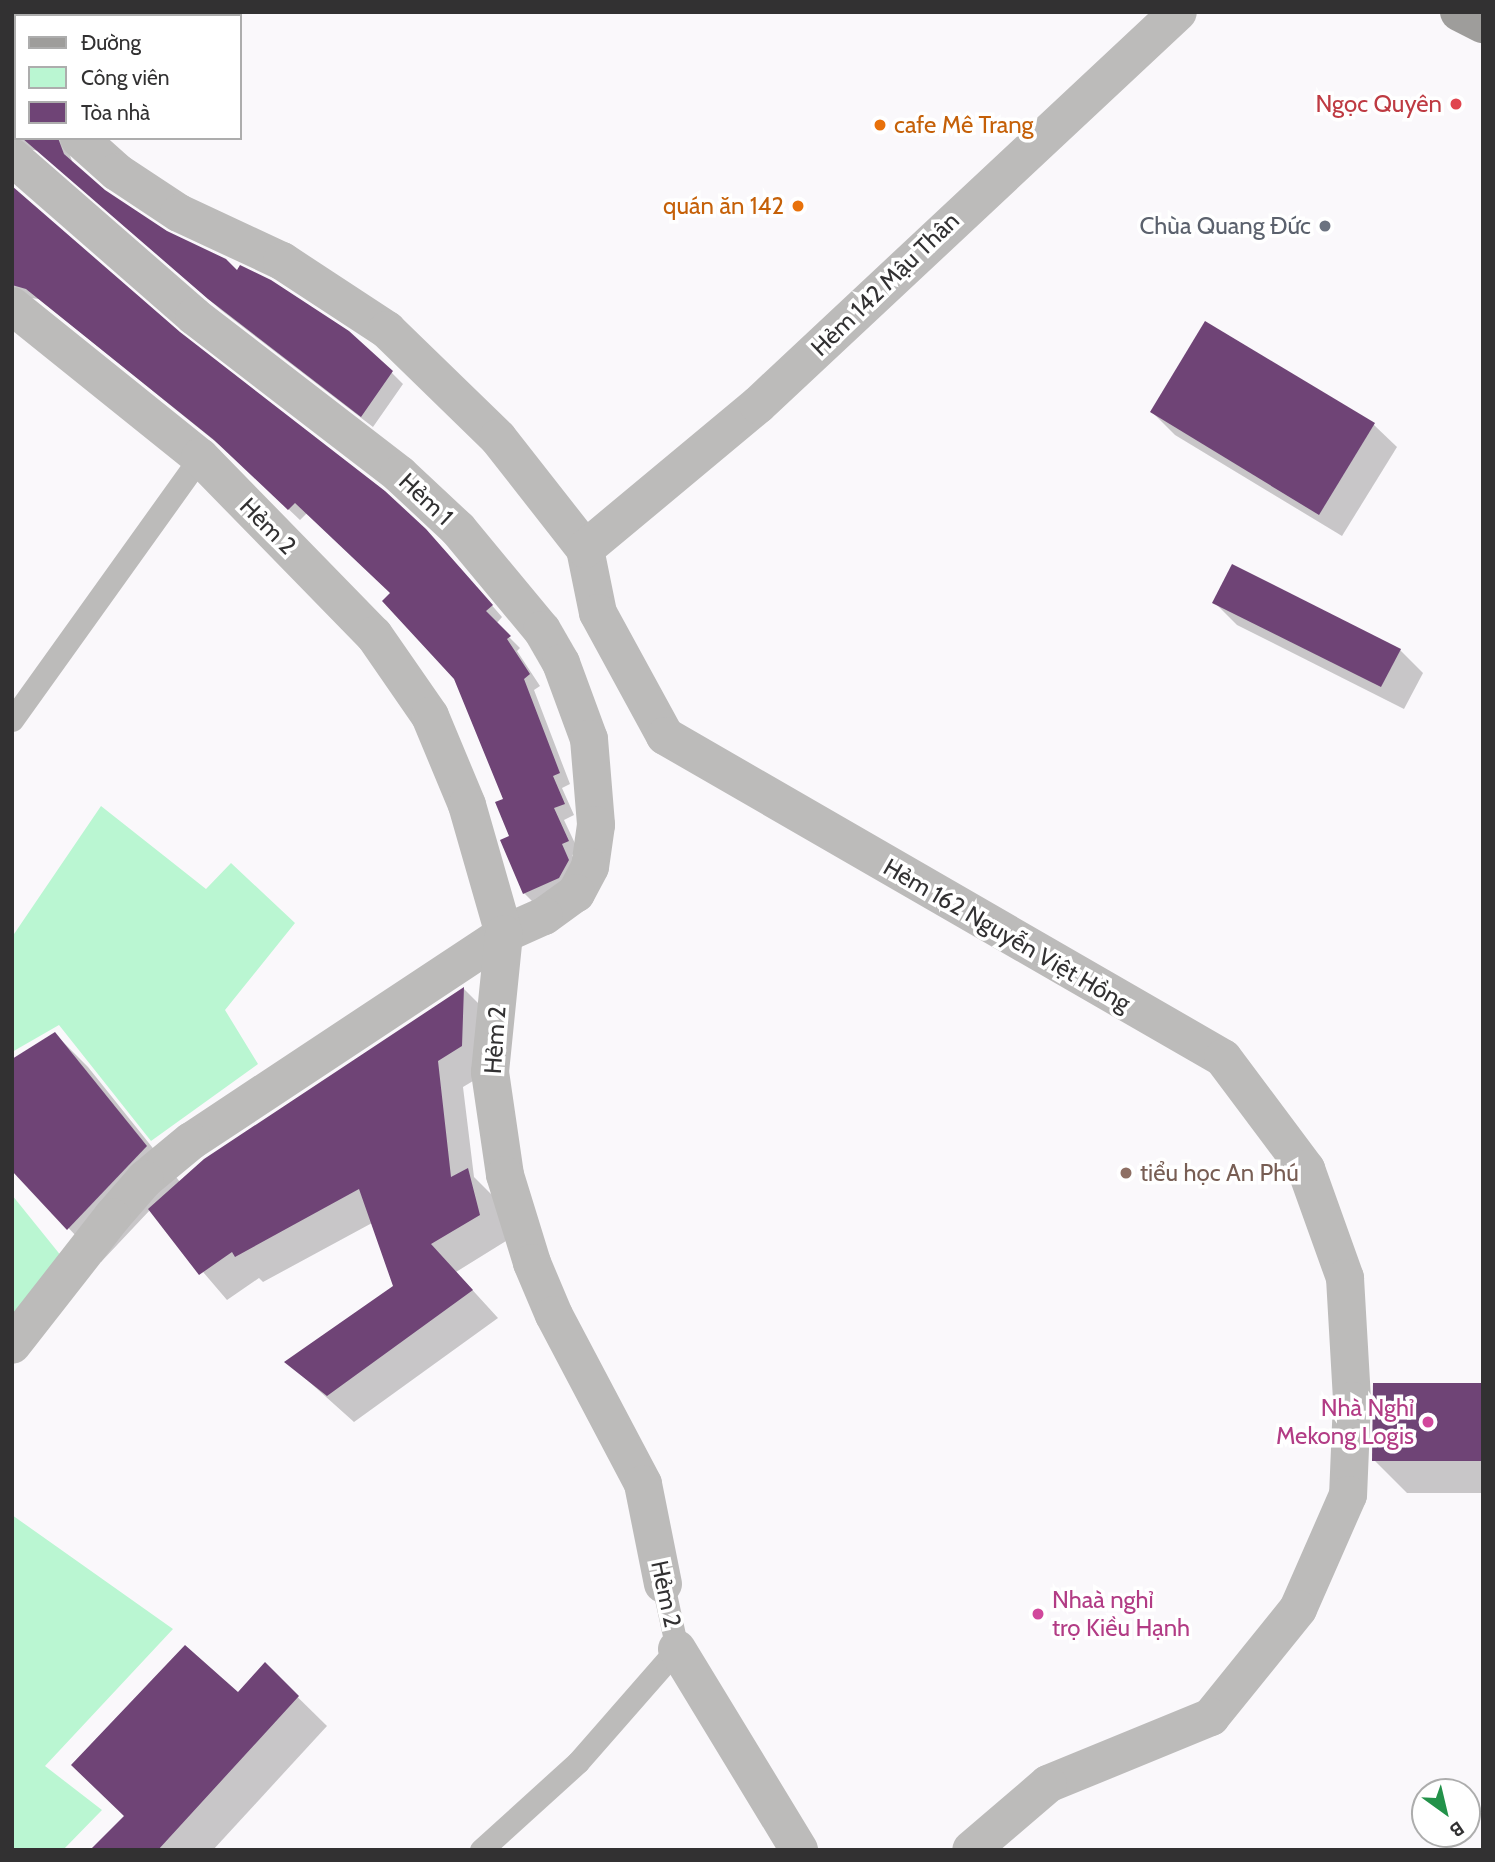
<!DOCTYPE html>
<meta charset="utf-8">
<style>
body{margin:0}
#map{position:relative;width:1495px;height:1862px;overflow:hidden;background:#faf8fb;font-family:Cabin,sans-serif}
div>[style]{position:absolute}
.green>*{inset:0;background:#baf6d2}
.shadow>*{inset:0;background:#0003}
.building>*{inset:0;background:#6f4476}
.lane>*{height:23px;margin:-11.5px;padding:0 11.5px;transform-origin:11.5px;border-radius:11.5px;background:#bcbbba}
.street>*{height:38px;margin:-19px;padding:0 19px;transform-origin:19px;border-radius:19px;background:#bcbbba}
.secondary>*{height:38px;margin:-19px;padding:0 19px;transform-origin:19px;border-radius:19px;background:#9e9d9b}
.dots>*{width:19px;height:19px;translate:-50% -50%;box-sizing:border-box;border:4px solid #fff;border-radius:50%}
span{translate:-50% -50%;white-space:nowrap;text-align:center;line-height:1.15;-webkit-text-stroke:7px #fff;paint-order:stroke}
.health-label{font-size:24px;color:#be3a42}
.right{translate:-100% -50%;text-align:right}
.food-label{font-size:24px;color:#c56008}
.left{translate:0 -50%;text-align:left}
.worship-label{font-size:24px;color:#5b616d}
.street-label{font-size:24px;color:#323132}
.education-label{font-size:24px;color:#785e54}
.hotel-label{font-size:24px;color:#b23c85}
.frame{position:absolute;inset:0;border:14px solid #323132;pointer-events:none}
.legend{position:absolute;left:14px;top:14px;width:228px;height:126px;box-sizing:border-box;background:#fff;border:2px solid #adadad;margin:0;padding:9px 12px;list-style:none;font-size:21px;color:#323132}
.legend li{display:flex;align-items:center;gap:14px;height:35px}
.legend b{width:35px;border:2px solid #adadad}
.north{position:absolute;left:1411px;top:1778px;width:70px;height:70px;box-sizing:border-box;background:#fff;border:2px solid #adadad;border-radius:50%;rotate:146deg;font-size:19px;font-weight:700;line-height:28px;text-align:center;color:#323132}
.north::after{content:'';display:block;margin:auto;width:24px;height:32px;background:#23924a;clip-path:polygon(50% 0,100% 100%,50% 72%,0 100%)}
</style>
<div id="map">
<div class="green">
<i style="clip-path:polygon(101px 806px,206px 889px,231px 863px,295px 923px,225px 1010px,258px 1064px,151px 1141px,59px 1025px,12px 1052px,12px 937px)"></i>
<i style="clip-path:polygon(12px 1195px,62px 1257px,12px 1327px)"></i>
<i style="clip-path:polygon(12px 1515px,173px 1629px,45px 1766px,102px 1810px,63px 1850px,12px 1850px)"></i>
</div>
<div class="shadow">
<i style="clip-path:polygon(12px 93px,16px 138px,64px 138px,73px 164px,101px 190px,392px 373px,403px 384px,373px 427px,221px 310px,39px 151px,17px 147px,12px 150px)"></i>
<i style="clip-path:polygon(12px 189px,178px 334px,437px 542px,502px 617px,496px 624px,520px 648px,517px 651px,540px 686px,534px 690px,570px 784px,562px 788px,574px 815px,564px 820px,579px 852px,572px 855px,579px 872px,535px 904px,524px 893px,505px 800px,455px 678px,392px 594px,307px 513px,300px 520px,227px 451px,39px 299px,12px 296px)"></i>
<i style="clip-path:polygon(1206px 324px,1374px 425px,1397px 447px,1342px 536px,1175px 435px,1152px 412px)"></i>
<i style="clip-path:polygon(1215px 603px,1400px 650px,1423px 673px,1404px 709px,1237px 625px)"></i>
<i style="clip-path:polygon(464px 989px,490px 1015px,488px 1072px,463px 1087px,474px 1177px,494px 1197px,506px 1241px,456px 1272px,498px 1318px,354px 1422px,287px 1362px,395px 1287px,372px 1223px,263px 1282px,259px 1278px,227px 1300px,150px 1210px,101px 1262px,12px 1169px,55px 1034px,88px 1067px,180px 1182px)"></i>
<i style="clip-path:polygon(1483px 1385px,1483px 1493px,1407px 1493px,1374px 1460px)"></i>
<i style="clip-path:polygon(265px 1665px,327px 1726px,213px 1850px,93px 1850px)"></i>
</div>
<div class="building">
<i style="clip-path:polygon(22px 138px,58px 138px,64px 154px,105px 190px,167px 231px,226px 259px,237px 270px,240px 265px,271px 280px,349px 331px,393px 371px,361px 417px,208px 299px)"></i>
<i style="clip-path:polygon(12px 186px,180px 332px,385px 491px,426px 529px,493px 605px,486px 611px,511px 636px,507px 639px,530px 674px,524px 679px,560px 773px,553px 776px,565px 804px,554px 808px,569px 841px,562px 844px,569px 860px,559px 878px,523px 894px,500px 840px,509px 836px,495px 802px,503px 799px,454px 679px,382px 601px,390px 593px,295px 503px,288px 510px,214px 440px,26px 289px,12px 285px)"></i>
<i style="clip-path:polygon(1205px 321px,1375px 423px,1319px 515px,1150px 412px)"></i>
<i style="clip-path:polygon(1232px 564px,1401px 649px,1381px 687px,1212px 603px)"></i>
<i style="clip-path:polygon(464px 987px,462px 1046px,438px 1061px,451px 1177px,468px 1168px,480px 1215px,431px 1244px,473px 1290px,327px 1396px,284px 1362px,393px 1286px,359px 1189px,235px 1257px,232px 1252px,199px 1275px,148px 1209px,204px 1159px)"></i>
<i style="clip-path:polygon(55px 1032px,147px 1146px,67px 1230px,12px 1171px,12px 1059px)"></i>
<i style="clip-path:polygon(1373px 1383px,1483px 1383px,1483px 1461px,1372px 1461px)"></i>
<i style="clip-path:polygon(185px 1645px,238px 1692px,265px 1662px,299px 1696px,158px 1850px,90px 1850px,124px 1816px,71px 1765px)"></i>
</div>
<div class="lane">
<i style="left:12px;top:720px;width:323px;rotate:-54.4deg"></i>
<i style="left:481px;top:1850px;width:131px;rotate:-42.2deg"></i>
<i style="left:578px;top:1762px;width:150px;rotate:-48.8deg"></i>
<i style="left:677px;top:1649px;width:66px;rotate:-102.2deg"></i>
</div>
<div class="street">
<i style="left:12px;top:68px;width:6px;rotate:45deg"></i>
<i style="left:79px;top:138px;width:51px;rotate:41.8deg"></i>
<i style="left:117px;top:172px;width:74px;rotate:33.5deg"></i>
<i style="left:179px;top:213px;width:114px;rotate:25deg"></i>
<i style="left:282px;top:261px;width:126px;rotate:33.3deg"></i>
<i style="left:387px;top:330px;width:155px;rotate:44.2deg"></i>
<i style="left:498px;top:438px;width:141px;rotate:51.9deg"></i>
<i style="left:585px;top:549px;width:65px;rotate:78.5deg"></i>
<i style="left:598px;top:613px;width:140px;rotate:61.4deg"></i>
<i style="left:665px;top:736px;width:644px;rotate:29.99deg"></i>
<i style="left:1223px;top:1058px;width:139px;rotate:53.2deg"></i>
<i style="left:1306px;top:1169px;width:116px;rotate:70.3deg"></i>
<i style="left:1345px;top:1278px;width:123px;rotate:86.7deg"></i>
<i style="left:1352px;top:1401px;width:94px;rotate:92.4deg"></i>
<i style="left:1348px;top:1495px;width:124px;rotate:113.7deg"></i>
<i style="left:1298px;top:1609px;width:139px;rotate:128.9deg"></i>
<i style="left:1211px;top:1717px;width:176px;rotate:157.7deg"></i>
<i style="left:1048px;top:1784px;width:101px;rotate:139.4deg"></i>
<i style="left:12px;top:157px;width:242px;rotate:41.1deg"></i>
<i style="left:194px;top:316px;width:259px;rotate:37.6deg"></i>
<i style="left:399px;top:474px;width:81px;rotate:43deg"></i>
<i style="left:458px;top:529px;width:131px;rotate:50.3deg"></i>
<i style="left:542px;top:630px;width:38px;rotate:60deg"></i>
<i style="left:561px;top:663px;width:81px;rotate:69.8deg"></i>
<i style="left:589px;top:739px;width:86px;rotate:85.3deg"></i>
<i style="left:596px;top:825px;width:42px;rotate:98.1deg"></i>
<i style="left:590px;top:867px;width:30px;rotate:118deg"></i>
<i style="left:576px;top:893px;width:39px;rotate:144deg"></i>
<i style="left:544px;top:916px;width:44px;rotate:155.8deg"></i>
<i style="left:504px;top:934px;width:375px;rotate:146.5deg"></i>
<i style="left:191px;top:1141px;width:60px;rotate:140.4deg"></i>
<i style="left:145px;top:1179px;width:50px;rotate:131deg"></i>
<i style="left:112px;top:1217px;width:162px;rotate:128deg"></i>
<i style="left:12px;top:306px;width:241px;rotate:38.8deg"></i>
<i style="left:200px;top:457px;width:249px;rotate:45.7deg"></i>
<i style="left:374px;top:635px;width:98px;rotate:55.3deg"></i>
<i style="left:430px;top:716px;width:96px;rotate:67.4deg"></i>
<i style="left:467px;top:805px;width:134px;rotate:74deg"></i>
<i style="left:504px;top:934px;width:139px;rotate:95.8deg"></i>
<i style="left:490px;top:1072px;width:104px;rotate:81.7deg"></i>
<i style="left:505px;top:1175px;width:92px;rotate:72.9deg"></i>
<i style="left:532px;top:1263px;width:56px;rotate:67.1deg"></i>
<i style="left:554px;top:1315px;width:191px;rotate:62.2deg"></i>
<i style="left:643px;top:1484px;width:102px;rotate:78.7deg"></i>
<i style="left:585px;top:549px;width:225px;rotate:-39.8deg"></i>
<i style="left:758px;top:405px;width:575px;rotate:-43.1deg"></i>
<i style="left:677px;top:1649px;width:235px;rotate:58.7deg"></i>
</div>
<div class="secondary">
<i style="left:1459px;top:12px;width:27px;rotate:27deg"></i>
</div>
<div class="dots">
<i style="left:1456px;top:104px;background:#e0444e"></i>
<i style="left:880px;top:125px;background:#e8710a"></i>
<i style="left:798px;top:206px;background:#e8710a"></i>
<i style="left:1325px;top:226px;background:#6b7280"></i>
<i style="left:1126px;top:1173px;background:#8d6e63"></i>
<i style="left:1428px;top:1422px;background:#d1479c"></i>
<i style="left:1038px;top:1614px;background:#d1479c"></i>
</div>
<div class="health-label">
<span class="right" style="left:1442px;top:104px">Ngọc Quyên</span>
</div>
<div class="food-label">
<span class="left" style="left:894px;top:125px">cafe Mê Trang</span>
<span class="right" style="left:784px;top:206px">quán ăn 142</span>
</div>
<div class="worship-label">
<span class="right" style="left:1311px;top:226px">Chùa Quang Đức</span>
</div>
<div class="street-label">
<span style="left:885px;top:284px;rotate:-44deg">Hẻm 142 Mậu Thân</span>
<span style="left:426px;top:499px;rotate:43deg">Hẻm 1</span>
<span style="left:268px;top:526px;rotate:45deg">Hẻm 2</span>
<span style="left:1007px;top:935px;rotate:30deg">Hẻm 162 Nguyễn Việt Hồng</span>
<span style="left:495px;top:1040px;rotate:-86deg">Hẻm 2</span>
<span style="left:666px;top:1594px;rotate:78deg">Hẻm 2</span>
</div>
<div class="education-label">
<span class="left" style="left:1140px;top:1173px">tiểu học An Phú</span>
</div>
<div class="hotel-label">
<span class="right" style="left:1414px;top:1422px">Nhà Nghỉ<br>Mekong Logis</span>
<span class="left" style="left:1052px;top:1614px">Nhaà nghỉ<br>trọ Kiều Hạnh</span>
</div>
<div class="frame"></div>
<ul class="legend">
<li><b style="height:9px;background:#9e9d9b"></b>Đường</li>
<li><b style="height:19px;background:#baf6d2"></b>Công viên</li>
<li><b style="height:19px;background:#6f4476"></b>Tòa nhà</li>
</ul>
<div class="north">B</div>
</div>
